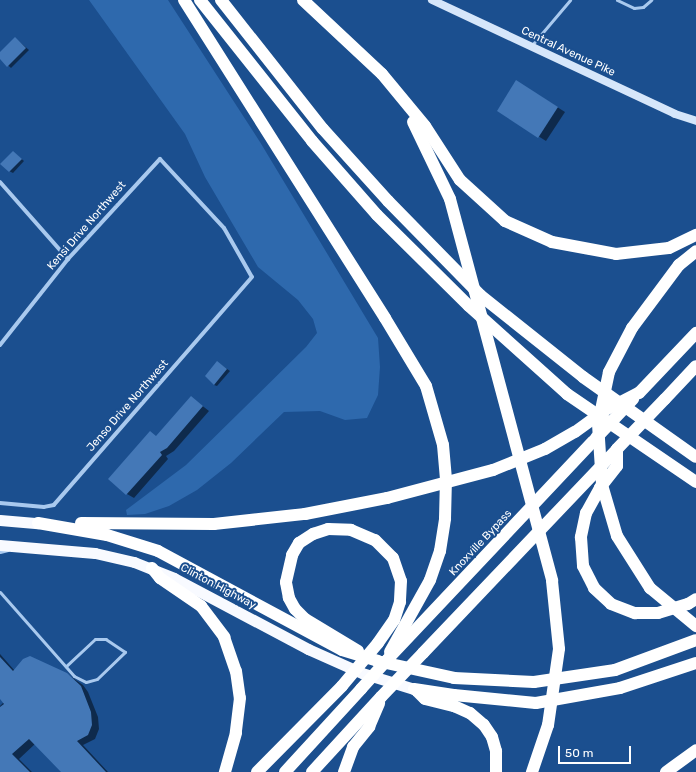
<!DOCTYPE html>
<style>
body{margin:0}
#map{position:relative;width:696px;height:772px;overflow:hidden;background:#1b4f8f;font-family:Rubik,sans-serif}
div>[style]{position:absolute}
.green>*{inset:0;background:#2e69ad}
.shadow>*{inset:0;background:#0007}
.building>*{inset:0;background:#4478b7}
.service>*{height:3px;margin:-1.5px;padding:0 1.5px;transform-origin:1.5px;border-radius:1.5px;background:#a9c9ee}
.minor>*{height:4px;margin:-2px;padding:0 2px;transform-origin:2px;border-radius:2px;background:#a9c9ee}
.secondary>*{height:8px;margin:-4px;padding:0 4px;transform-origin:4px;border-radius:4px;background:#d6e6fa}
.trunk>*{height:11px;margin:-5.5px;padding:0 5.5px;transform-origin:5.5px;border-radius:5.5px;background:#f8faff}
.motorway>*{height:12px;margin:-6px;padding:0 6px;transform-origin:6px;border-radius:6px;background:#fff}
.motorway-bridge>*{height:12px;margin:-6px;padding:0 6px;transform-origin:6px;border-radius:6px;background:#fff}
span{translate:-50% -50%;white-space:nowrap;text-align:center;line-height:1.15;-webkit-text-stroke:4px #1b4f8f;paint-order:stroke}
.street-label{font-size:11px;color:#fff}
.scale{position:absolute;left:558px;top:746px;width:73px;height:18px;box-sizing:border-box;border:2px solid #fff;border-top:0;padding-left:5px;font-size:12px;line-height:14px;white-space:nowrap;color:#fff;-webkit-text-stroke:3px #1b4f8f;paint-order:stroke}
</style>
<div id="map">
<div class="green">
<i style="clip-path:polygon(89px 0,168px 0,260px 142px,378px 338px,380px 367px,378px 395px,367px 418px,345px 420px,320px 411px,284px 412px,231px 463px,197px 490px,169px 506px,145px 514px,127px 515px,126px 510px,186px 465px,306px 347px,317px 333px,313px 319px,298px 300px,258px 267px,205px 177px,185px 134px)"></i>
</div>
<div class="shadow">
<i style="clip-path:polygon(15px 38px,29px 50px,11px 68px,0 58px,0 53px)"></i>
<i style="clip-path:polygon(524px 86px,565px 112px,546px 141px,498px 111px)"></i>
<i style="clip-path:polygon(13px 152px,24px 161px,13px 173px,9px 171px)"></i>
<i style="clip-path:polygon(220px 364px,230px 371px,217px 386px,214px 385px)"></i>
<i style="clip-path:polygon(191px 397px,209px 411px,174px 451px,166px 456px,168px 459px,134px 498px,127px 494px,109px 479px,150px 433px,157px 437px)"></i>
<i style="clip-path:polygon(0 654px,15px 671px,67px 674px,83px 685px,88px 692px,98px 717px,99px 729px,95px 739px,83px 745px,108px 772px,62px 772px,35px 744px,19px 759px,32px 772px,0 772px,0 706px,4px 702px,0 698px)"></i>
</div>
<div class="building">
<i style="clip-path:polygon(15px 37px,26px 48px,7px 67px,0 59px,0 52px)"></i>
<i style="clip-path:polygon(516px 80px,558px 107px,538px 138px,497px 111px)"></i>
<i style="clip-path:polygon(13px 151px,22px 159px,9px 172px,0 164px)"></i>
<i style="clip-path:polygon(217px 361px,227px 369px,214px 385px,205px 376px)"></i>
<i style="clip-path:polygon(191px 396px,203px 406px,167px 448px,160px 452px,162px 455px,126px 495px,108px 479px,150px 431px,156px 436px)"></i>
<i style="clip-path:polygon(30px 656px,67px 673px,81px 686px,91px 712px,92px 725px,88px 735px,77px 741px,106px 772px,61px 772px,29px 739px,12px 754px,30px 772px,0 772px,0 707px,4px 704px,0 699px,0 657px,13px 671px,23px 659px)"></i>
</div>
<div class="service">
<i style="left:617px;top:0;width:19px;rotate:25deg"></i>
<i style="left:634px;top:8px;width:9px;rotate:-6deg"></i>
<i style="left:643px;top:7px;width:11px;rotate:-41deg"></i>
<i style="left:532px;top:45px;width:59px;rotate:-49.8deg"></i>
<i style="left:0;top:552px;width:8px;rotate:-14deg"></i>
<i style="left:0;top:592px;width:112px;rotate:48.6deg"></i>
<i style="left:74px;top:676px;width:13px;rotate:27deg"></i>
<i style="left:86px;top:682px;width:11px;rotate:-15deg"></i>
<i style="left:97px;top:679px;width:39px;rotate:-44deg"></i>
<i style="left:125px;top:652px;width:23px;rotate:-146deg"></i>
<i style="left:106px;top:639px;width:11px;rotate:180deg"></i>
<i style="left:95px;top:639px;width:40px;rotate:137deg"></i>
</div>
<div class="minor">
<i style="left:0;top:182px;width:103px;rotate:48.6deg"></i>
<i style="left:0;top:345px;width:110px;rotate:-51.7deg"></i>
<i style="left:68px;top:259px;width:136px;rotate:-47.4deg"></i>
<i style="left:160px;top:159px;width:94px;rotate:47.2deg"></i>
<i style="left:224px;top:228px;width:56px;rotate:60.3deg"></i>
<i style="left:252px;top:277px;width:302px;rotate:131deg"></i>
<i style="left:54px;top:505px;width:10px;rotate:169deg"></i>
<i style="left:44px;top:507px;width:44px;rotate:-174.8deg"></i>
</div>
<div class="secondary">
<i style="left:432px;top:0;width:268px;rotate:25.1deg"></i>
<i style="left:675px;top:114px;width:22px;rotate:18deg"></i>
</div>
<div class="trunk">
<i style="left:0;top:520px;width:38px;rotate:5deg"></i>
<i style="left:0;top:545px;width:95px;rotate:4.8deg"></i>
<i style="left:95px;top:553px;width:40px;rotate:13deg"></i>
<i style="left:134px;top:562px;width:43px;rotate:21.8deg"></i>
<i style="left:174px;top:578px;width:152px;rotate:27.9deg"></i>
<i style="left:308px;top:649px;width:59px;rotate:24deg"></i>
<i style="left:362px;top:673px;width:54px;rotate:17.1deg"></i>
</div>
<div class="motorway">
<i style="left:184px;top:0;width:376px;rotate:57.7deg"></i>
<i style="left:385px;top:318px;width:79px;rotate:58.9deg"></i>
<i style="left:426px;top:386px;width:61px;rotate:73.9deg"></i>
<i style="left:200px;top:0;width:180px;rotate:51.5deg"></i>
<i style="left:312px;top:141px;width:98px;rotate:48.7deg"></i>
<i style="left:377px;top:215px;width:129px;rotate:44.7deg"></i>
<i style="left:469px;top:306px;width:132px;rotate:41.9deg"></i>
<i style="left:567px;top:394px;width:156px;rotate:34.3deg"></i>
<i style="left:221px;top:0;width:164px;rotate:51.7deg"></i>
<i style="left:323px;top:129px;width:97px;rotate:47.9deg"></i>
<i style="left:388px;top:201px;width:132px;rotate:45.6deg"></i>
<i style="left:480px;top:295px;width:132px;rotate:38.5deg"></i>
<i style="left:583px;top:377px;width:138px;rotate:35.3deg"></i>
<i style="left:303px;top:0;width:108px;rotate:43.1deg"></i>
<i style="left:382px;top:74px;width:67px;rotate:50.4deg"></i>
<i style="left:425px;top:126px;width:64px;rotate:57.1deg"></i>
<i style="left:460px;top:180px;width:61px;rotate:42.3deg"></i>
<i style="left:505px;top:221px;width:51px;rotate:24.1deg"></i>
<i style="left:552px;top:242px;width:65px;rotate:10.6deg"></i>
<i style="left:616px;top:254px;width:53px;rotate:-6.5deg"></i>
<i style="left:669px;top:248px;width:30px;rotate:-26deg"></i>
<i style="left:413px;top:122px;width:85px;rotate:64.3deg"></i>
<i style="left:632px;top:328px;width:79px;rotate:-53.3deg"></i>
<i style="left:679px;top:265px;width:22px;rotate:-39deg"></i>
<i style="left:639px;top:393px;width:83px;rotate:-46.5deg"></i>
<i style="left:665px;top:399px;width:45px;rotate:-46.8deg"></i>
<i style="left:617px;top:449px;width:17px;rotate:90deg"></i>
<i style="left:617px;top:466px;width:28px;rotate:128deg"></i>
<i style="left:600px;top:488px;width:29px;rotate:119deg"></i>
<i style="left:586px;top:513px;width:25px;rotate:102deg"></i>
<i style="left:581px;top:537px;width:29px;rotate:86deg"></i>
<i style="left:583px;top:566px;width:25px;rotate:63deg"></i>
<i style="left:594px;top:588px;width:23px;rotate:43deg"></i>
<i style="left:611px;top:604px;width:26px;rotate:21deg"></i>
<i style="left:635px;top:613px;width:23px"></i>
<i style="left:658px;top:613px;width:31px;rotate:-17deg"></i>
<i style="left:688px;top:604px;width:9px;rotate:-32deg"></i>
<i style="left:38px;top:523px;width:70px;rotate:9.9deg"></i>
<i style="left:107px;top:535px;width:53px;rotate:17.4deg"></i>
<i style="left:158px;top:551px;width:209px;rotate:28.3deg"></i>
<i style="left:342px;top:650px;width:37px;rotate:17deg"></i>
<i style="left:377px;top:661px;width:79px;rotate:12.4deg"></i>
<i style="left:454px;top:678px;width:80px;rotate:2.9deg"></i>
<i style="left:534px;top:682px;width:82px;rotate:-8.4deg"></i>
<i style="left:615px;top:670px;width:86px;rotate:-20.3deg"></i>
<i style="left:81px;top:523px;width:133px;rotate:0.4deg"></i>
<i style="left:214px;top:524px;width:92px;rotate:-6.3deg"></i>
<i style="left:305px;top:514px;width:84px;rotate:-11deg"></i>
<i style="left:387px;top:498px;width:110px;rotate:-14.8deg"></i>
<i style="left:493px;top:470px;width:56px;rotate:-22deg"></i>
<i style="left:545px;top:449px;width:34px;rotate:-30deg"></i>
<i style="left:152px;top:568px;width:13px;rotate:51deg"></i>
<i style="left:160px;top:578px;width:50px;rotate:34.3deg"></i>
<i style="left:201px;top:606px;width:39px;rotate:53deg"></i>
<i style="left:224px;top:637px;width:36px;rotate:71deg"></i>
<i style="left:236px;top:671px;width:27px;rotate:82deg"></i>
<i style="left:240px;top:698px;width:35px;rotate:97deg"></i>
<i style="left:236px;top:733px;width:41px;rotate:105.8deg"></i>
<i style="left:358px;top:651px;width:62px;rotate:-148.9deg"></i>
<i style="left:305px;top:619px;width:14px;rotate:-135deg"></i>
<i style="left:295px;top:609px;width:13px;rotate:-119deg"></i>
<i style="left:289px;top:598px;width:16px;rotate:-101deg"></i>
<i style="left:286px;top:582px;width:28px;rotate:-77deg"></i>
<i style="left:292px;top:555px;width:14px;rotate:-60deg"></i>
<i style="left:299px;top:543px;width:17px;rotate:-33deg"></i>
<i style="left:313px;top:534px;width:16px;rotate:-18deg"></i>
<i style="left:328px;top:529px;width:23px;rotate:2deg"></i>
<i style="left:351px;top:530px;width:26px;rotate:23deg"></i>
<i style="left:375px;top:540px;width:25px;rotate:45deg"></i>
<i style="left:393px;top:558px;width:24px;rotate:71deg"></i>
<i style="left:401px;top:581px;width:21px;rotate:93deg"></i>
<i style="left:400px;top:602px;width:19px;rotate:108deg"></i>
<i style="left:394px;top:620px;width:28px;rotate:125deg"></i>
<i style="left:390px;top:652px;width:82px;rotate:-60.9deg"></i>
<i style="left:430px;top:580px;width:31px;rotate:-71deg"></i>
<i style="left:440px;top:551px;width:33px;rotate:-81deg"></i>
<i style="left:423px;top:653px;width:282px;rotate:-46.4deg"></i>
<i style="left:386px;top:661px;width:302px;rotate:-46.7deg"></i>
<i style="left:414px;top:689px;width:40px;rotate:8.5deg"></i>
<i style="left:454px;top:695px;width:82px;rotate:5.6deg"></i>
<i style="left:536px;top:703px;width:85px;rotate:-10.1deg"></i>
<i style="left:620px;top:688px;width:80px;rotate:-18.2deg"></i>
<i style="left:417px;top:691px;width:11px;rotate:45deg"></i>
<i style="left:425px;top:699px;width:30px;rotate:14deg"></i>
<i style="left:454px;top:706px;width:17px;rotate:24deg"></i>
<i style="left:470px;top:713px;width:18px;rotate:41deg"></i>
<i style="left:484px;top:725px;width:14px;rotate:56deg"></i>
<i style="left:492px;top:737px;width:15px;rotate:74deg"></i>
<i style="left:496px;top:751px;width:21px;rotate:90deg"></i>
<i style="left:257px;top:772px;width:121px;rotate:-45.3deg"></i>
<i style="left:285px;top:772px;width:113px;rotate:-47.5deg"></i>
<i style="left:312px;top:772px;width:102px;rotate:-47.4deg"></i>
<i style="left:344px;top:772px;width:27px;rotate:-70deg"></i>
<i style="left:353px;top:747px;width:26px;rotate:-51deg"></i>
<i style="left:369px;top:727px;width:26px;rotate:-67deg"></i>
<i style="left:666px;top:772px;width:37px;rotate:-36deg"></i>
</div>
<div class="motorway-bridge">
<i style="left:450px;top:199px;width:395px;rotate:75deg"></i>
<i style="left:552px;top:581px;width:68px;rotate:84.1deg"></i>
<i style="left:559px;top:649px;width:77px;rotate:98.2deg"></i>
<i style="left:548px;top:725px;width:50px;rotate:108.8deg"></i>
<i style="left:632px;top:328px;width:50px;rotate:117.6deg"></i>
<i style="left:609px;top:372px;width:53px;rotate:101.9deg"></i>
<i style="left:598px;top:424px;width:61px;rotate:86.2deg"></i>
<i style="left:602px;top:485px;width:53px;rotate:73.6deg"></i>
<i style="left:617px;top:536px;width:62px;rotate:57.6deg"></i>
<i style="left:650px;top:588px;width:60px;rotate:39.6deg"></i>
<i style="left:575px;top:432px;width:39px;rotate:-36deg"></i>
<i style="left:607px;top:409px;width:36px;rotate:-27deg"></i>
<i style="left:596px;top:438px;width:54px;rotate:-46.5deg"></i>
<i style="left:443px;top:445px;width:33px;rotate:85deg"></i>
<i style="left:446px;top:478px;width:40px;rotate:91.4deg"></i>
<i style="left:617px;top:449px;width:69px;rotate:-46.2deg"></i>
<i style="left:342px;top:686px;width:56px;rotate:-50.1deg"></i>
<i style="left:361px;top:689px;width:38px;rotate:-48deg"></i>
<i style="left:381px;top:697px;width:61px;rotate:-46.3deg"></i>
</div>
<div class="street-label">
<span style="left:568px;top:52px;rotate:25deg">Central Avenue Pike</span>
<span style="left:87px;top:226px;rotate:-49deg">Kensi Drive Northwest</span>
<span style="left:128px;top:406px;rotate:-49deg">Jenso Drive Northwest</span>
<span style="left:481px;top:543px;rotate:-47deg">Knoxville Bypass</span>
<span style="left:218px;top:587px;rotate:28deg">Clinton Highway</span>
</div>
<div class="scale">50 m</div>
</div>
